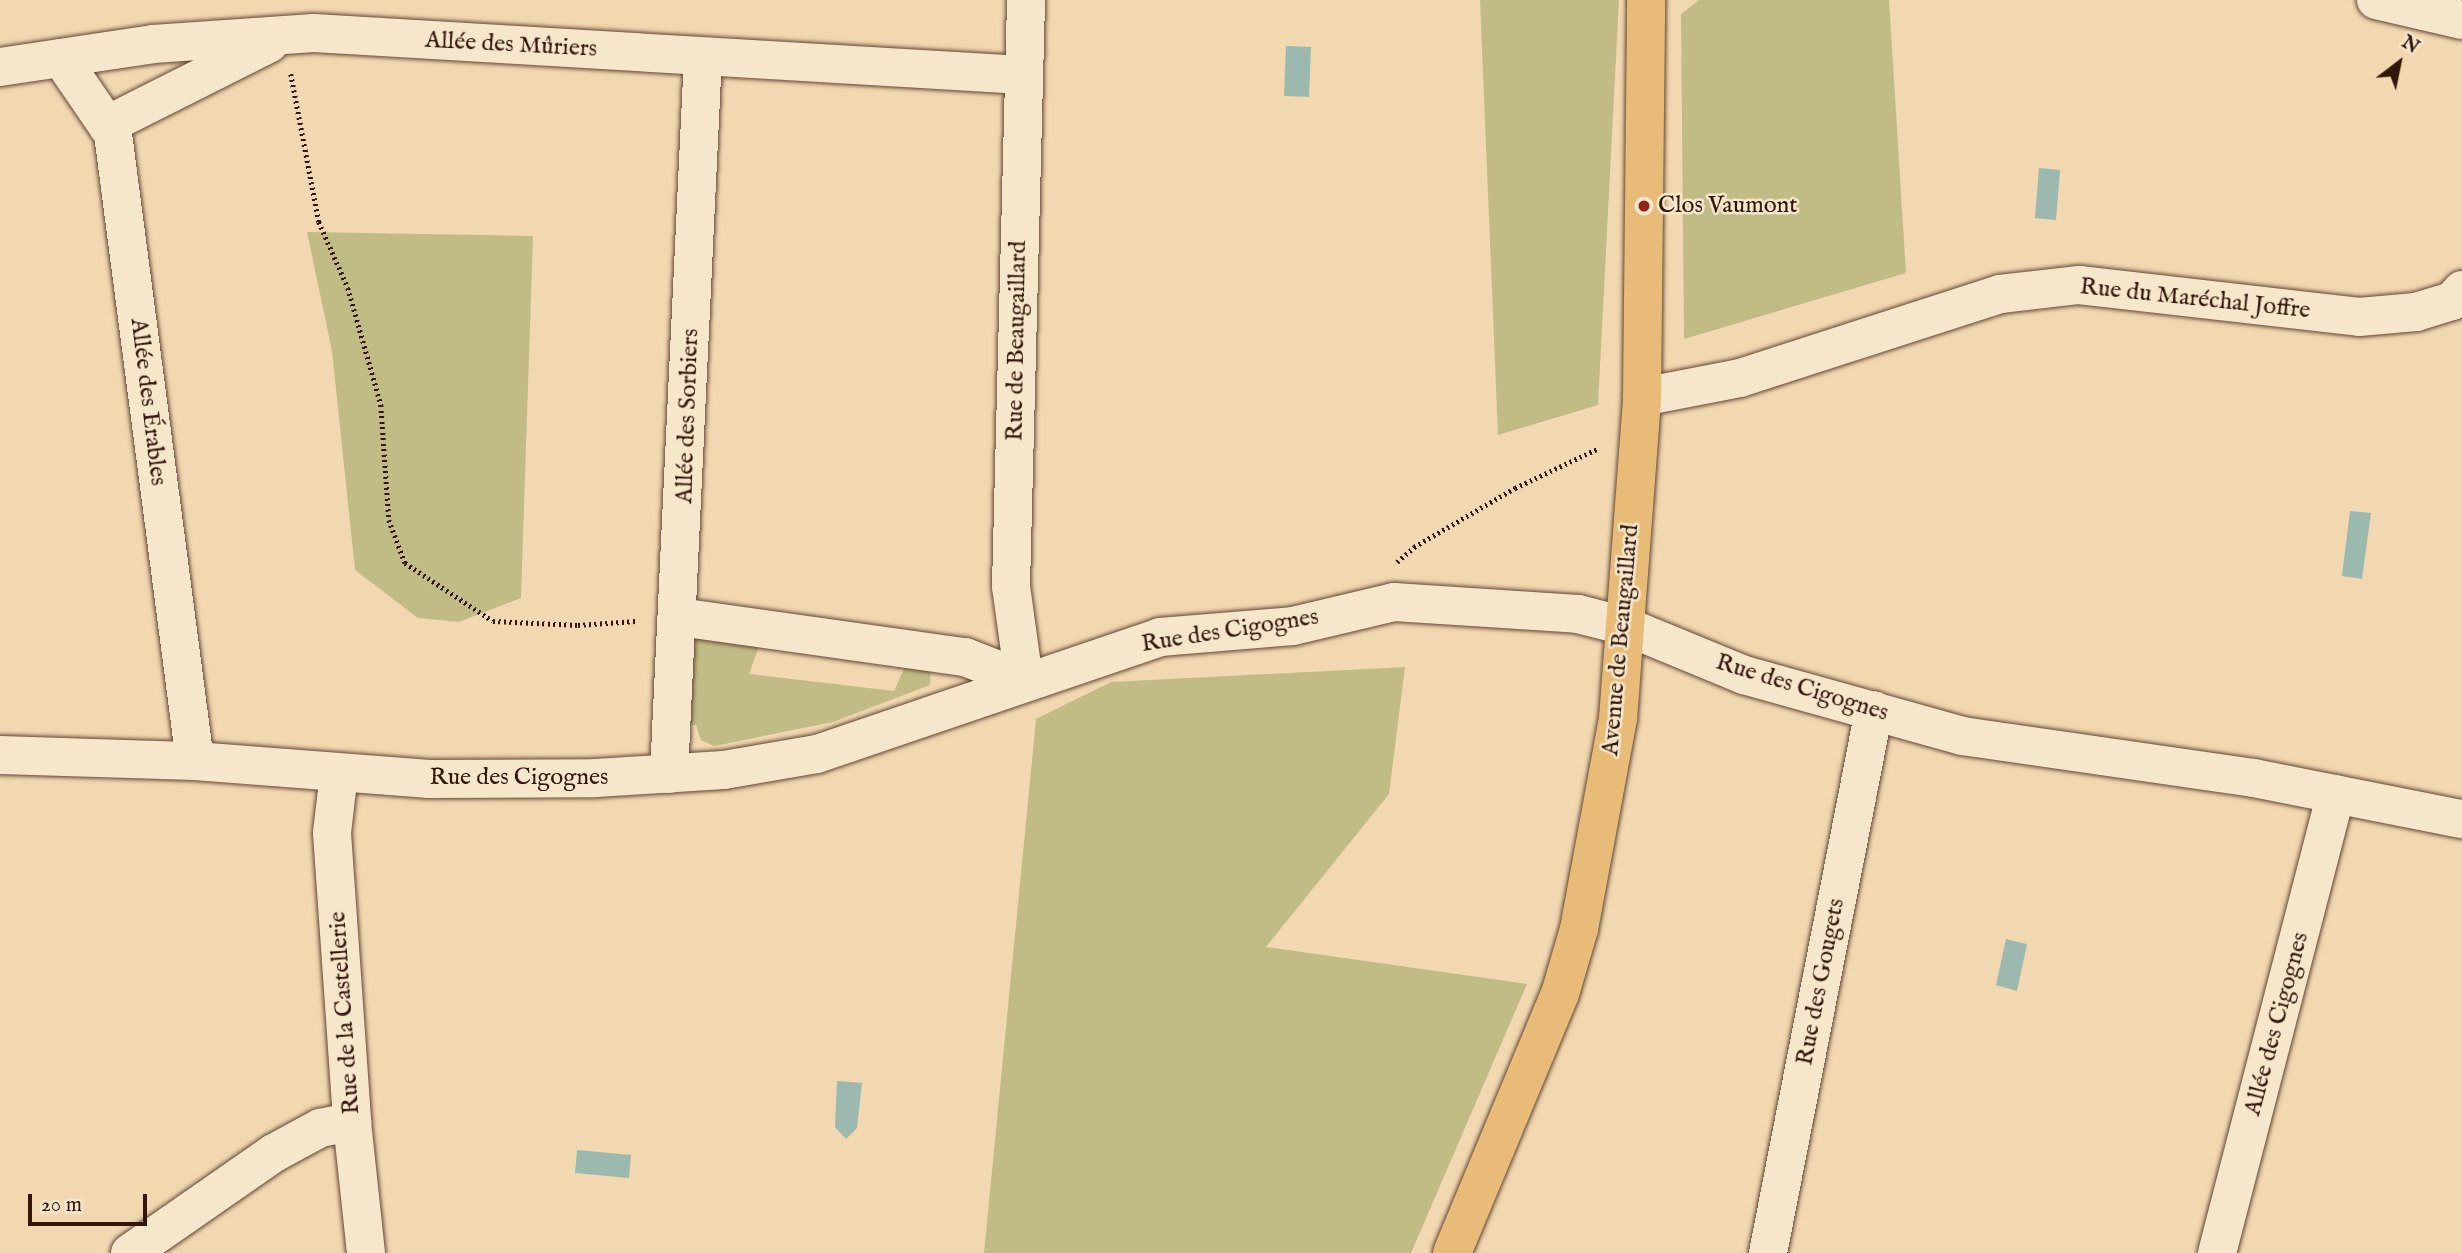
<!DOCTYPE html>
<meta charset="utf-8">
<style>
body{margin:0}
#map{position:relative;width:2462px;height:1253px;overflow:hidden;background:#f1d8b0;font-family:"IM FELL English",serif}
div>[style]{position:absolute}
.green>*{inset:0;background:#c1bc86}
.water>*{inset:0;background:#9bb9ae}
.path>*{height:4.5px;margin-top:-2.25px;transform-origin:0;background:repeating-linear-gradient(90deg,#32160a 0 2px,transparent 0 5.5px)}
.roads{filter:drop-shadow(0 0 2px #624634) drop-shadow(0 0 2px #624634)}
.minor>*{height:38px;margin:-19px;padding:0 19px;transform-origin:19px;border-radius:19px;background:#f6e6cc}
.major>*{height:38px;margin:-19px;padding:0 19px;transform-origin:19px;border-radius:19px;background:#e8bc78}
.dots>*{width:19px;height:19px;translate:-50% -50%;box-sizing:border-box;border:4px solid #f6e6cc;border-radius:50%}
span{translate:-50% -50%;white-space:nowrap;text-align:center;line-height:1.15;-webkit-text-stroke:5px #f6e6cc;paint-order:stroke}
.street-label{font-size:24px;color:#32160a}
.poi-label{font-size:24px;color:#32160a}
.left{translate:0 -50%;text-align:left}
.north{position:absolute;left:2364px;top:28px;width:70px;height:70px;-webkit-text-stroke:5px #f6e6cc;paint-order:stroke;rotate:32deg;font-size:19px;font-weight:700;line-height:28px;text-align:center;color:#32160a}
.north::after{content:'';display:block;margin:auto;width:24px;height:32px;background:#32160a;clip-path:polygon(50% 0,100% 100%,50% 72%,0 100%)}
.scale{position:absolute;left:28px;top:1194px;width:119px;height:32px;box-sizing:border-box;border:4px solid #32160a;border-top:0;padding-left:9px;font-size:21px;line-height:24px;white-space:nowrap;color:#32160a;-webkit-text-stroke:5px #f6e6cc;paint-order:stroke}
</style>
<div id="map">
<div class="green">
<i style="clip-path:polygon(1480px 0,1619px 0,1598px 405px,1498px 435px)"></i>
<i style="clip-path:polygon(1699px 0,1889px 0,1906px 273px,1684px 339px,1681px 14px)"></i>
<i style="clip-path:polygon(307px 232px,533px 236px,521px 598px,459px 622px,418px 618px,355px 570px,332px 351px)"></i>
<i style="clip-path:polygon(696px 638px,760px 644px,749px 674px,894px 691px,907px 662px,931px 665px,930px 685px,833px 722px,714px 746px,701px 740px,696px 725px,691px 725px,692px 651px,697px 644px,692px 644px)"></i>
<i style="clip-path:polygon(1405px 667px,1389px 794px,1266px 947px,1527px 984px,1411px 1253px,984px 1253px,1036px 719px,1111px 682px)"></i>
</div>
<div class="water">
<i style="clip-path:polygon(1286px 46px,1311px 47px,1309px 97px,1284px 96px)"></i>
<i style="clip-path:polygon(2039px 168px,2060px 170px,2056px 220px,2035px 218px)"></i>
<i style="clip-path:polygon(2350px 511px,2371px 513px,2362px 579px,2342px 576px)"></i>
<i style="clip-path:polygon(2006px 939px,2027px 944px,2017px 991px,1996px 985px)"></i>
<i style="clip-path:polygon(837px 1081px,862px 1083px,857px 1128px,846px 1139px,835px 1127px)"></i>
<i style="clip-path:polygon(577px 1150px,631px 1155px,629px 1178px,575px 1173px)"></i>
</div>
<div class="path">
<i style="left:291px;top:74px;width:151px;rotate:79.3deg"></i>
<i style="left:319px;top:222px;width:72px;rotate:66.3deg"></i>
<i style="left:348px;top:288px;width:122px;rotate:74.2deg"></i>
<i style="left:381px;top:405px;width:115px;rotate:86deg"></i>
<i style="left:389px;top:520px;width:46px;rotate:69.6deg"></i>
<i style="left:405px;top:563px;width:105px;rotate:33.4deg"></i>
<i style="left:493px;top:621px;width:85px;rotate:2.7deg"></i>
<i style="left:578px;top:625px;width:58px;rotate:-3.9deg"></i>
<i style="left:1397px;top:562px;width:23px;rotate:-41deg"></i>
<i style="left:1414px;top:547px;width:117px;rotate:-30.3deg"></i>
<i style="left:1515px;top:488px;width:93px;rotate:-25.5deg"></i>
</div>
<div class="roads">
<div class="minor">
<i style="left:2376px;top:0;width:88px;rotate:13.1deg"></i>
<i style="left:61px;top:58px;width:92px;rotate:55.6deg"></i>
<i style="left:113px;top:134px;width:632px;rotate:82.55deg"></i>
<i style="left:0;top:67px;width:155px;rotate:-8.5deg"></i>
<i style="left:153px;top:44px;width:161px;rotate:-3.9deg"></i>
<i style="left:314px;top:33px;width:710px;rotate:3.39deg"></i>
<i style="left:107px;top:125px;width:182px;rotate:-26.7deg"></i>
<i style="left:1642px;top:397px;width:100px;rotate:-11deg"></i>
<i style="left:1740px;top:378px;width:273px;rotate:-17.9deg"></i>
<i style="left:2000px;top:294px;width:80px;rotate:-6.5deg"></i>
<i style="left:2079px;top:285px;width:282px;rotate:6.5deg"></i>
<i style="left:2359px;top:317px;width:57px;rotate:-5deg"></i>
<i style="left:2416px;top:312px;width:38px;rotate:-17deg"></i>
<i style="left:2452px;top:301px;width:15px;rotate:-48deg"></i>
<i style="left:679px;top:617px;width:289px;rotate:8deg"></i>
<i style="left:965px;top:657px;width:63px;rotate:21.3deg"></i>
<i style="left:1024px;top:680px;width:95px;rotate:-97.9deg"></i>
<i style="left:1011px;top:586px;width:586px;rotate:-88.53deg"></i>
<i style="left:0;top:755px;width:195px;rotate:1.8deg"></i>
<i style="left:195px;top:761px;width:235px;rotate:4.4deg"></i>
<i style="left:429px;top:779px;width:167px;rotate:-0.3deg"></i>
<i style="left:596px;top:778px;width:128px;rotate:-3.6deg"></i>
<i style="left:724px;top:770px;width:94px;rotate:-9.8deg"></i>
<i style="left:817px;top:754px;width:362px;rotate:-18.8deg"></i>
<i style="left:1160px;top:637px;width:133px;rotate:-4.7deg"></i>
<i style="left:1293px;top:626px;width:104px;rotate:-13.4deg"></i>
<i style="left:1394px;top:602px;width:184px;rotate:3.7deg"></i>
<i style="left:1578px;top:614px;width:49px;rotate:14.3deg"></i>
<i style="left:1625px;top:626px;width:129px;rotate:22.4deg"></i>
<i style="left:1744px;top:675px;width:226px;rotate:15.6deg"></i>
<i style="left:1962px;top:736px;width:295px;rotate:8.2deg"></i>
<i style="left:2254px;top:778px;width:212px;rotate:11.2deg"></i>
<i style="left:339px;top:773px;width:60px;rotate:96.7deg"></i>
<i style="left:332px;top:833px;width:290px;rotate:86deg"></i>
<i style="left:352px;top:1122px;width:132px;rotate:83.9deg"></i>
<i style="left:669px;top:774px;width:718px;rotate:-87.29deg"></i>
<i style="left:130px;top:1253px;width:175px;rotate:-34.8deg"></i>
<i style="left:274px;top:1153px;width:52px;rotate:-28.5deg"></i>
<i style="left:320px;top:1128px;width:33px;rotate:-11deg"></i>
<i style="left:1768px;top:1253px;width:553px;rotate:-78.95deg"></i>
<i style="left:2217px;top:1253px;width:474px;rotate:-75.5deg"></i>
</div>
<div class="major">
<i style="left:1452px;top:1253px;width:281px;rotate:-67.4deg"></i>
<i style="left:1560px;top:994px;width:68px;rotate:-73.7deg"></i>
<i style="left:1579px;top:929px;width:214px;rotate:-79.5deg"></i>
<i style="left:1618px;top:719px;width:323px;rotate:-85.7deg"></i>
<i style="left:1642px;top:397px;width:397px;rotate:-89.4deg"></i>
</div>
</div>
<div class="dots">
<i style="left:1644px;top:206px;background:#8f2418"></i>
</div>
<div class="street-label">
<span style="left:511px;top:45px;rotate:3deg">Allée des Mûriers</span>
<span style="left:2195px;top:299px;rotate:6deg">Rue du Maréchal Joffre</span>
<span style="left:1017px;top:341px;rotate:-89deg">Rue de Beaugaillard</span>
<span style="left:148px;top:402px;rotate:83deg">Allée des Érables</span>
<span style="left:688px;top:416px;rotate:-88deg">Allée des Sorbiers</span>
<span style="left:1230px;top:631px;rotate:-9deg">Rue des Cigognes</span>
<span style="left:1621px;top:640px;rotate:-85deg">Avenue de Beaugaillard</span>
<span style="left:1802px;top:688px;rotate:17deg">Rue des Cigognes</span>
<span style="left:519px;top:778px">Rue des Cigognes</span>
<span style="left:1821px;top:982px;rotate:-79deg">Rue des Gougets</span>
<span style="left:345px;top:1013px;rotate:-94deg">Rue de la Castellerie</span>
<span style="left:2277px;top:1024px;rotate:-75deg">Allée des Cigognes</span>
</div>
<div class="poi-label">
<span class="left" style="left:1658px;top:206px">Clos Vaumont</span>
</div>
<div class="north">N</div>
<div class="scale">20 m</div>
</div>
